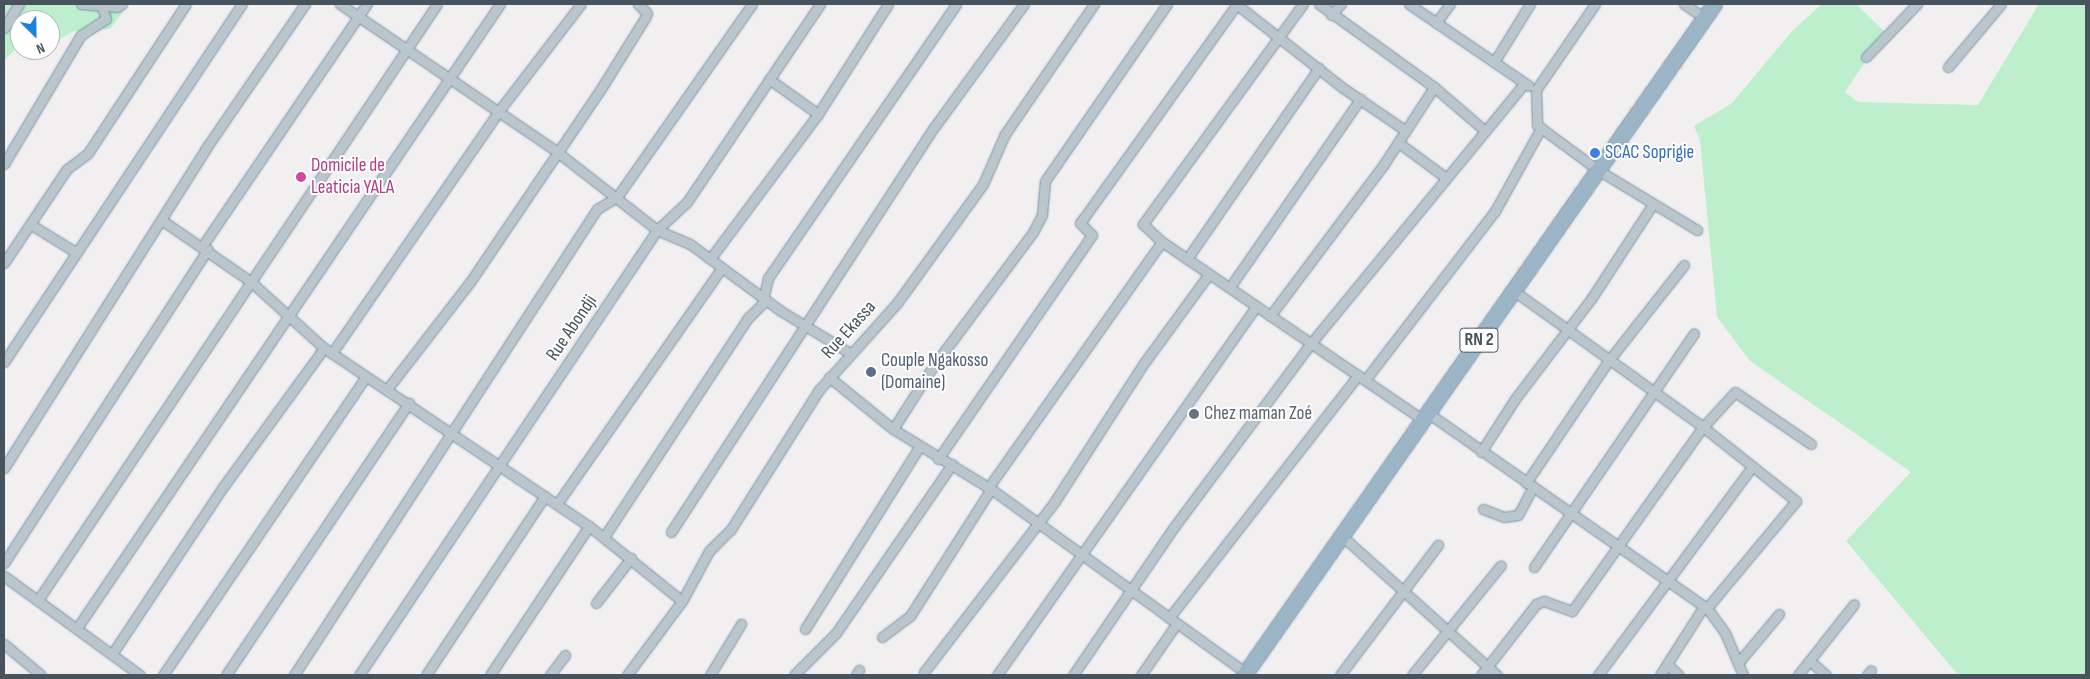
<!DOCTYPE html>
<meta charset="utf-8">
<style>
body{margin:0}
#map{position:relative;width:2090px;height:679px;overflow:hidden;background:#f2eff0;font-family:"Sofia Sans Condensed",sans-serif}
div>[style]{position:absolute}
.green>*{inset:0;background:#beefcd}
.roads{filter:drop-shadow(0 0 1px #7291aa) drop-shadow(0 0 1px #7291aa)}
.minor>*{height:9px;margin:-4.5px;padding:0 4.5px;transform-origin:4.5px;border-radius:4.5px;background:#bbc5cc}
.trunk>*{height:15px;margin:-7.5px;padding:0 7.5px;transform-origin:7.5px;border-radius:7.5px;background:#9bb4c6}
.dots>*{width:14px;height:14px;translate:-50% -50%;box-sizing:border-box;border:2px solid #fff;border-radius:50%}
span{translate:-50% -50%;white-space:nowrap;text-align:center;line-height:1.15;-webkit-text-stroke:4px #fff;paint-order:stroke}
.shield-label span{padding:1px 4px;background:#fff;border:1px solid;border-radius:4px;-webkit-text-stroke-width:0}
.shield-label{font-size:18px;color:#47545d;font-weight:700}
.shop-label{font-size:19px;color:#366cbe}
.left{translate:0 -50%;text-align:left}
.hotel-label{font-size:19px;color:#b23c85}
.street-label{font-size:19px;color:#47545d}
.service-label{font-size:19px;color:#4e5e75}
.worship-label{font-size:19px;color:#5b616d}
.frame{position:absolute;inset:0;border:5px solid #47545d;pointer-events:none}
.north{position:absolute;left:10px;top:10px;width:50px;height:50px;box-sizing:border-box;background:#fff;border:1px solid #b5bbbe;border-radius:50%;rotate:157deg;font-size:14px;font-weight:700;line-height:20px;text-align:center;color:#47545d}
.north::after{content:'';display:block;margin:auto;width:18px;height:22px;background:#1980e2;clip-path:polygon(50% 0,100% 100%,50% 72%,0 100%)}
</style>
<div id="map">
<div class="green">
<i style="clip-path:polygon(4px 4px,121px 4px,123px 12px,110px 29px,74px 31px,53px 43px,50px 20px,20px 20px,20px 45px,4px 60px)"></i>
<i style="clip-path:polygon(1822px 4px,1856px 4px,1885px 32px,1845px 92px,1858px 102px,1978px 105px,2039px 4px,2086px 4px,2086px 675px,1958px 675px,1846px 541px,1911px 472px,1750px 361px,1717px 317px,1700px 140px,1694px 126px,1732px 103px,1793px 30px)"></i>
</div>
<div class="roads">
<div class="minor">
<i style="left:81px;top:4px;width:36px;rotate:5deg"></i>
<i style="left:117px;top:7px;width:6px;rotate:-31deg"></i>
<i style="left:340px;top:4px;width:261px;rotate:34.2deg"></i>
<i style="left:556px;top:151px;width:128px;rotate:38deg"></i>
<i style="left:657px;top:230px;width:36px;rotate:23deg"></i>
<i style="left:690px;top:244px;width:113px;rotate:36.4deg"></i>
<i style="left:781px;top:311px;width:81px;rotate:31.3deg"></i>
<i style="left:1236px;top:4px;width:136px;rotate:38.1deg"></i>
<i style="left:1343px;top:88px;width:76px;rotate:34.3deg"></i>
<i style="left:1319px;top:4px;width:142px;rotate:35.8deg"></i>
<i style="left:1434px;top:87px;width:65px;rotate:40.6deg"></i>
<i style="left:1409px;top:4px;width:145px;rotate:34.3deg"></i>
<i style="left:1595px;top:4px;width:104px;rotate:124.5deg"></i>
<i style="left:1536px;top:90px;width:35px;rotate:88deg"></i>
<i style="left:1537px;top:125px;width:76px;rotate:36.4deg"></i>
<i style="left:1598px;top:170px;width:116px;rotate:31.2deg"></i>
<i style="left:1684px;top:4px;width:25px;rotate:34deg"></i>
<i style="left:1331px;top:15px;width:15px;rotate:-48deg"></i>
<i style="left:1436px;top:23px;width:24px;rotate:-54deg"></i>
<i style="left:4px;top:28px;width:28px;rotate:-58deg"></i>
<i style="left:1866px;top:57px;width:74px;rotate:-46.1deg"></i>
<i style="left:1494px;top:62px;width:68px;rotate:-58.2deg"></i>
<i style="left:1948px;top:67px;width:82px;rotate:-49.9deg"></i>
<i style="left:769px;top:79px;width:60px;rotate:35.5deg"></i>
<i style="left:1399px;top:143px;width:57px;rotate:36.5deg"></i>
<i style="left:4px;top:164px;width:150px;rotate:-59.2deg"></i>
<i style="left:81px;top:35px;width:30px;rotate:-33deg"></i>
<i style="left:106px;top:19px;width:16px;rotate:-108deg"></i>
<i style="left:163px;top:221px;width:106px;rotate:34.6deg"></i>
<i style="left:250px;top:281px;width:100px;rotate:42.2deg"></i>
<i style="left:324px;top:348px;width:319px;rotate:33.9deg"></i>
<i style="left:589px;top:526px;width:119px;rotate:38.9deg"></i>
<i style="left:30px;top:224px;width:55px;rotate:31.7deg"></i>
<i style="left:1161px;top:241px;width:317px;rotate:34.3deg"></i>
<i style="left:203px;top:245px;width:292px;rotate:-55.8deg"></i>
<i style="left:710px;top:259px;width:181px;rotate:-53.3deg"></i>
<i style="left:818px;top:114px;width:130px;rotate:-57.5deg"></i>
<i style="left:1187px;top:259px;width:232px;rotate:-55.4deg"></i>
<i style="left:4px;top:263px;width:113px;rotate:-56.2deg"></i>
<i style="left:67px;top:169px;width:26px;rotate:-37deg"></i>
<i style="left:88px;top:153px;width:178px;rotate:-56.7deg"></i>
<i style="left:1230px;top:287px;width:229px;rotate:-55.3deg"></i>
<i style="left:1514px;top:291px;width:233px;rotate:35.7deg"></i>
<i style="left:1703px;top:427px;width:119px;rotate:38.5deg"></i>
<i style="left:1796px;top:501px;width:139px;rotate:129.8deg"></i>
<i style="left:1270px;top:316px;width:190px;rotate:-53.1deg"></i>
<i style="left:1384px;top:164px;width:92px;rotate:-57deg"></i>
<i style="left:332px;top:353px;width:293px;rotate:-55.4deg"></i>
<i style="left:498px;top:112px;width:136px;rotate:-52.5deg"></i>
<i style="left:4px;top:362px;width:430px;rotate:-56.4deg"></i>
<i style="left:829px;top:377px;width:82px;rotate:39.1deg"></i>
<i style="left:893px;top:429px;width:115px;rotate:31.5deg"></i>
<i style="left:991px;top:489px;width:314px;rotate:35.8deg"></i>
<i style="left:1366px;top:379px;width:212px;rotate:-52.5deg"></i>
<i style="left:1495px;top:211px;width:95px;rotate:-61deg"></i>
<i style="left:388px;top:388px;width:134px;rotate:-52.3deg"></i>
<i style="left:470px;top:282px;width:235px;rotate:-55.9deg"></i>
<i style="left:602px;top:87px;width:81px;rotate:-58.1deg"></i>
<i style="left:645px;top:18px;width:5px;rotate:-68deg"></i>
<i style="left:647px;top:13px;width:13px;rotate:-135deg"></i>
<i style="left:1428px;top:413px;width:340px;rotate:35deg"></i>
<i style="left:1707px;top:608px;width:31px;rotate:54deg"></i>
<i style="left:1725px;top:633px;width:46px;rotate:66.8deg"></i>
<i style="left:893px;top:429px;width:76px;rotate:-57.4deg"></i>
<i style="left:934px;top:365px;width:166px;rotate:-53.3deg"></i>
<i style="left:1033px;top:232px;width:19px;rotate:-62deg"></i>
<i style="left:1042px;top:215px;width:34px;rotate:-85deg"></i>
<i style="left:1045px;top:181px;width:215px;rotate:-55.4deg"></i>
<i style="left:1481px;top:452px;width:63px;rotate:-57.3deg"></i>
<i style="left:1515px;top:399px;width:126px;rotate:-52.8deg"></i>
<i style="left:1591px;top:299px;width:113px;rotate:-56.9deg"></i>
<i style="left:938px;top:459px;width:272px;rotate:-55.5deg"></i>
<i style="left:1092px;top:235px;width:17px;rotate:-135deg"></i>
<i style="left:1080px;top:223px;width:5px;rotate:-53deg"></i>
<i style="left:1083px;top:219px;width:264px;rotate:-54.4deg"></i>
<i style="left:4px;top:468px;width:378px;rotate:-57.7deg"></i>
<i style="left:206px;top:148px;width:175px;rotate:-55.5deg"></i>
<i style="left:1526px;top:483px;width:148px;rotate:-56deg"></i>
<i style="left:1609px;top:360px;width:121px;rotate:-51.7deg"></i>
<i style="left:988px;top:488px;width:296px;rotate:-54.8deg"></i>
<i style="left:1159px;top:246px;width:5px;rotate:-68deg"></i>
<i style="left:1161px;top:241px;width:25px;rotate:-137deg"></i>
<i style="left:1143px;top:224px;width:272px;rotate:-54deg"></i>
<i style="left:557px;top:504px;width:287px;rotate:-55.1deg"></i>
<i style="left:1483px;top:509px;width:22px;rotate:21deg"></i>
<i style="left:1504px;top:517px;width:14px;rotate:-8deg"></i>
<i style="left:1518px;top:515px;width:32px;rotate:-62deg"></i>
<i style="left:671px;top:532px;width:484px;rotate:-57deg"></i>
<i style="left:935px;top:126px;width:151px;rotate:-53.9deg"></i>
<i style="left:1342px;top:536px;width:208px;rotate:41.9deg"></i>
<i style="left:604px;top:537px;width:261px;rotate:-56.7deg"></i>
<i style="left:747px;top:319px;width:21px;rotate:-45deg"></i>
<i style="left:762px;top:304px;width:27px;rotate:-77deg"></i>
<i style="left:768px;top:278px;width:332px;rotate:-55.5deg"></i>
<i style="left:4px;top:563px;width:374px;rotate:-57deg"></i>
<i style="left:1534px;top:567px;width:283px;rotate:-55.6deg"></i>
<i style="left:4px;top:576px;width:168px;rotate:36.1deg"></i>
<i style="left:38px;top:600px;width:717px;rotate:-56.2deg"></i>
<i style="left:596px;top:603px;width:57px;rotate:-52.1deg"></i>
<i style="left:1169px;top:618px;width:308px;rotate:-52.1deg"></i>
<i style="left:77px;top:628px;width:754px;rotate:-55.87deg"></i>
<i style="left:805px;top:629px;width:215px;rotate:-57.9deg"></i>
<i style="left:882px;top:637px;width:35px;rotate:-37deg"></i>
<i style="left:910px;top:616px;width:151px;rotate:-57.5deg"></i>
<i style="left:4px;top:644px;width:48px;rotate:40deg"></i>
<i style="left:112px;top:654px;width:201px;rotate:-56.4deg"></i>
<i style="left:223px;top:487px;width:172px;rotate:-54deg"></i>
<i style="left:1810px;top:661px;width:21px;rotate:41deg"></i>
<i style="left:1738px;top:663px;width:64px;rotate:-50.1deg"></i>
<i style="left:1667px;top:664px;width:16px;rotate:43deg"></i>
<i style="left:924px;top:672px;width:215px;rotate:-52.5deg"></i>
<i style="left:1055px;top:501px;width:164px;rotate:-57.2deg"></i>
<i style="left:1144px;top:363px;width:110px;rotate:-53.9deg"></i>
<i style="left:163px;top:675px;width:361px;rotate:-55.8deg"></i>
<i style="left:226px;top:675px;width:328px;rotate:-56.1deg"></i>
<i style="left:294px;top:675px;width:556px;rotate:-56.97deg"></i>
<i style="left:597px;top:209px;width:23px;rotate:-31deg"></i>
<i style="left:617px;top:197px;width:236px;rotate:-55deg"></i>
<i style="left:359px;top:675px;width:536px;rotate:-56.19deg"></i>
<i style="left:657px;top:230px;width:41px;rotate:-43deg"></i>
<i style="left:687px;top:202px;width:239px;rotate:-56.1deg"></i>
<i style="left:426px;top:675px;width:215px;rotate:-56.4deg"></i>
<i style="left:490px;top:675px;width:179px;rotate:-56.4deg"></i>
<i style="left:550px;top:675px;width:25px;rotate:-53deg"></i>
<i style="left:627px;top:675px;width:92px;rotate:-53.4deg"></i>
<i style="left:682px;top:601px;width:57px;rotate:-61.6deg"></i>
<i style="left:709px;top:551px;width:31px;rotate:-45deg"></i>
<i style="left:731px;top:529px;width:165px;rotate:-57.7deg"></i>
<i style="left:819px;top:390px;width:117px;rotate:-48.1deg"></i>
<i style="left:897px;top:303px;width:147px;rotate:-54.1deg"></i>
<i style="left:983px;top:184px;width:55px;rotate:-66.3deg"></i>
<i style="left:1005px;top:134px;width:158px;rotate:-55.6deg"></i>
<i style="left:710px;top:675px;width:60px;rotate:-58.7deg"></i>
<i style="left:794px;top:675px;width:59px;rotate:-45deg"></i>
<i style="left:836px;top:633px;width:205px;rotate:-55.5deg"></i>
<i style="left:856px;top:675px;width:6px;rotate:-59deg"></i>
<i style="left:997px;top:675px;width:451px;rotate:-54.9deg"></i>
<i style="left:1073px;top:675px;width:179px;rotate:-55.7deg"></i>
<i style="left:1174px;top:527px;width:231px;rotate:-53.3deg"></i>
<i style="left:1312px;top:342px;width:334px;rotate:-50.6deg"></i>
<i style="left:1141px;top:675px;width:63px;rotate:-55.3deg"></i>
<i style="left:1340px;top:675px;width:163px;rotate:-53deg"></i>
<i style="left:1412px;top:675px;width:141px;rotate:-51deg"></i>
<i style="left:1481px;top:675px;width:90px;rotate:-52.2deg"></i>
<i style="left:1536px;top:604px;width:9px;rotate:-21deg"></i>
<i style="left:1544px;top:601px;width:30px;rotate:20deg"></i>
<i style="left:1572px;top:611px;width:226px;rotate:-54.6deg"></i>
<i style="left:1703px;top:427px;width:47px;rotate:-47.6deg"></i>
<i style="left:1735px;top:392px;width:92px;rotate:34.4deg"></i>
<i style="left:1598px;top:675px;width:257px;rotate:-53.5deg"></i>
<i style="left:1660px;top:675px;width:82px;rotate:-57.5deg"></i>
<i style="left:1798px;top:675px;width:90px;rotate:-51.7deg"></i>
<i style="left:1867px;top:675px;width:6px;rotate:-51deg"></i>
</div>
<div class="trunk">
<i style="left:1244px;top:675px;width:819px;rotate:-54.99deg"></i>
</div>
</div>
<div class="dots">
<i style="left:1595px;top:153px;background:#3f7fe0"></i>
<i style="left:301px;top:177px;background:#d1479c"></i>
<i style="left:871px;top:372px;background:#5c6f8a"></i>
<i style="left:1194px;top:414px;background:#6b7280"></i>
</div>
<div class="shield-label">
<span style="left:1479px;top:340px">RN 2</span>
</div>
<div class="shop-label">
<span class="left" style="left:1605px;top:153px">SCAC Soprigie</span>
</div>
<div class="hotel-label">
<span class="left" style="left:311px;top:177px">Domicile de<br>Leaticia YALA</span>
</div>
<div class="street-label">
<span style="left:572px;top:328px;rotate:-56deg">Rue Abondji</span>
<span style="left:849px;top:330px;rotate:-48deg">Rue Ekassa</span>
</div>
<div class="service-label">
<span class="left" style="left:881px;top:372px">Couple Ngakosso<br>(Domaine)</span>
</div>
<div class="worship-label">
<span class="left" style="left:1204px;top:414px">Chez maman Zoé</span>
</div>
<div class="frame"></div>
<div class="north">N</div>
</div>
